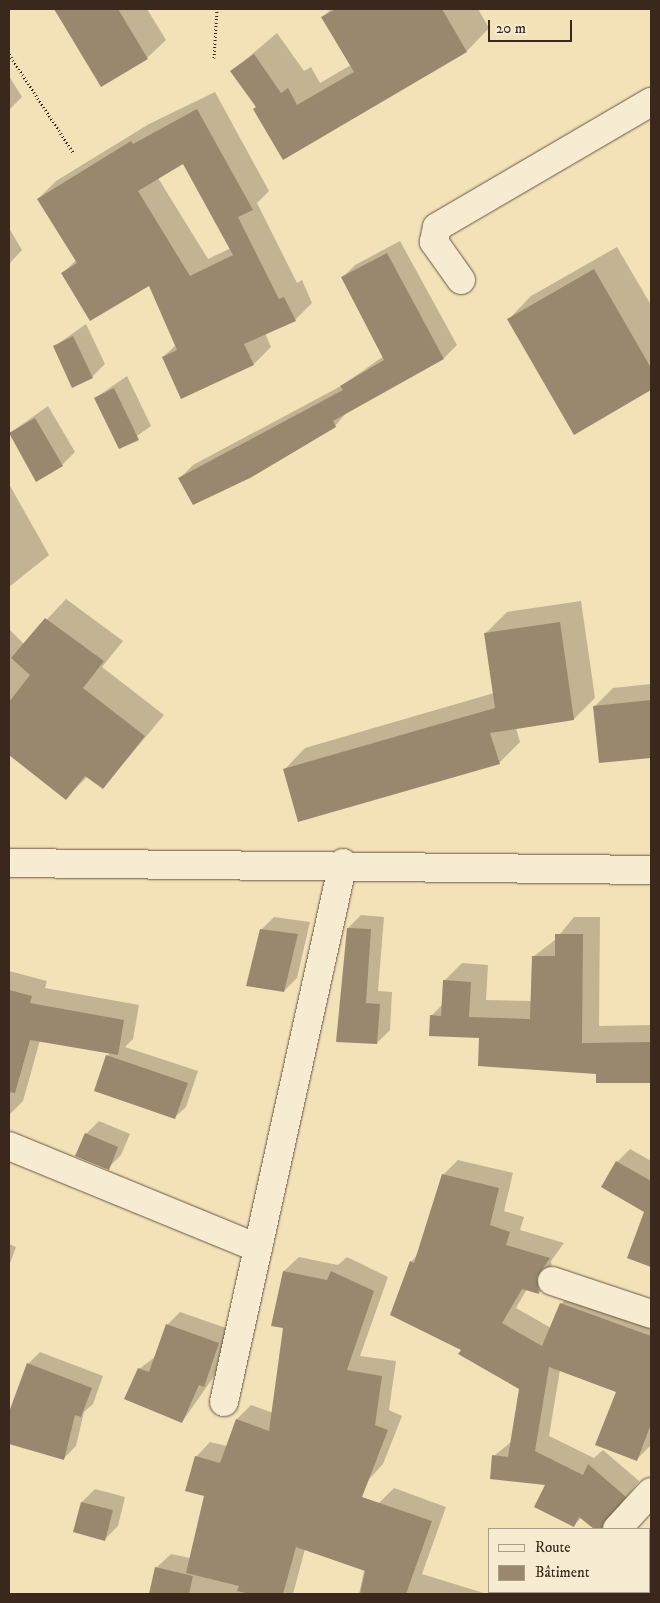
<!DOCTYPE html>
<meta charset="utf-8">
<style>
body{margin:0}
#map{position:relative;width:660px;height:1603px;overflow:hidden;background:#f3e1b8;font-family:"IM FELL DW Pica",serif}
div>[style]{position:absolute}
.shadow>*{inset:0;background:#0003}
.building>*{inset:0;background:#9a886e}
.path>*{height:3px;margin-top:-1.5px;transform-origin:0;background:repeating-linear-gradient(90deg,#3a281d 0 1px,transparent 0 3.5px)}
.roads{filter:drop-shadow(0 0 1px #685644) drop-shadow(0 0 1px #685644)}
.minor>*{height:28px;margin:-14px;padding:0 14px;transform-origin:14px;border-radius:14px;background:#f7ecd1}
span{translate:-50% -50%;white-space:nowrap;text-align:center;line-height:1.15;-webkit-text-stroke:5px #f7ecd1;paint-order:stroke}
.frame{position:absolute;inset:0;border:10px solid #3a281d;pointer-events:none}
.legend{position:absolute;left:488px;top:1528px;width:162px;height:65px;box-sizing:border-box;background:#f7ecd1;border:1px solid #ab9e89;margin:0;padding:6px 9px;list-style:none;font-size:15px;color:#3a281d}
.legend li{display:flex;align-items:center;gap:10px;height:25px}
.legend b{width:25px;border:1px solid #ab9e89}
.scale{position:absolute;left:488px;top:20px;width:84px;height:22px;box-sizing:border-box;border:2px solid #3a281d;border-top:0;padding-left:6px;font-size:15px;line-height:18px;white-space:nowrap;color:#3a281d;-webkit-text-stroke:4px #f7ecd1;paint-order:stroke}
</style>
<div id="map">
<div class="shadow">
<i style="clip-path:polygon(56px 9px,147px 9px,166px 40px,147px 58px,102px 85px)"></i>
<i style="clip-path:polygon(331px 9px,478px 9px,489px 28px,467px 51px,283px 158px,257px 107px,231px 72px,277px 33px,304px 71px,311px 67px,320px 83px,351px 65px,323px 17px)"></i>
<i style="clip-path:polygon(9px 76px,22px 97px,9px 110px)"></i>
<i style="clip-path:polygon(evenodd,215px 92px,269px 191px,257px 203px,297px 283px,302px 280px,312px 303px,295px 320px,265px 333px,271px 347px,254px 364px,182px 397px,163px 357px,176px 345px,149px 284px,63px 273px,76px 260px,38px 199px,56px 181px,149px 124px,215px 92px,184px 162px,231px 248px,208px 259px,158px 178px,184px 162px)"></i>
<i style="clip-path:polygon(9px 228px,22px 250px,9px 264px)"></i>
<i style="clip-path:polygon(400px 241px,457px 345px,444px 358px,347px 412px,335px 426px,180px 478px,193px 465px,341px 386px,384px 356px,342px 278px,355px 265px)"></i>
<i style="clip-path:polygon(617px 247px,651px 305px,651px 389px,574px 433px,508px 320px,531px 296px)"></i>
<i style="clip-path:polygon(86px 324px,105px 364px,92px 377px,55px 346px)"></i>
<i style="clip-path:polygon(127px 376px,151px 426px,120px 448px,95px 398px)"></i>
<i style="clip-path:polygon(48px 406px,75px 452px,62px 465px,10px 433px)"></i>
<i style="clip-path:polygon(9px 484px,49px 555px,9px 587px)"></i>
<i style="clip-path:polygon(66px 599px,123px 641px,102px 667px,164px 715px,103px 788px,88px 776px,66px 798px,9px 753px,9px 629px,24px 644px)"></i>
<i style="clip-path:polygon(581px 601px,595px 698px,574px 719px,516px 728px,520px 742px,499px 763px,284px 770px,305px 748px,494px 693px,485px 634px,507px 612px)"></i>
<i style="clip-path:polygon(651px 684px,651px 756px,600px 762px,595px 706px,613px 688px)"></i>
<i style="clip-path:polygon(361px 915px,384px 917px,378px 991px,392px 992px,390px 1030px,377px 1043px,337px 1040px,348px 928px)"></i>
<i style="clip-path:polygon(274px 917px,310px 922px,297px 978px,284px 991px,261px 930px)"></i>
<i style="clip-path:polygon(574px 917px,600px 917px,599px 1026px,651px 1025px,651px 1081px,597px 1082px,597px 1073px,480px 1037px,431px 1016px,443px 1004px,444px 981px,462px 963px,488px 965px,486px 1000px,532px 1001px,533px 957px,556px 939px)"></i>
<i style="clip-path:polygon(9px 971px,47px 981px,45px 988px,139px 1005px,133px 1039px,125px 1047px,198px 1071px,186px 1107px,174px 1118px,107px 1056px,110px 1053px,40px 1040px,23px 1101px,9px 1115px)"></i>
<i style="clip-path:polygon(99px 1121px,130px 1134px,121px 1155px,108px 1168px,86px 1134px)"></i>
<i style="clip-path:polygon(630px 1149px,651px 1161px,651px 1193px,638px 1207px,617px 1162px)"></i>
<i style="clip-path:polygon(458px 1160px,513px 1173px,504px 1211px,524px 1217px,520px 1230px,564px 1243px,551px 1261px,553px 1278px,539px 1293px,527px 1289px,516px 1308px,551px 1328px,561px 1304px,576px 1289px,651px 1317px,651px 1445px,636px 1460px,617px 1392px,560px 1370px,549px 1436px,594px 1458px,603px 1450px,639px 1481px,603px 1529px,596px 1529px,582px 1517px,574px 1525px,547px 1484px,494px 1456px,512px 1441px,521px 1388px,462px 1349px,411px 1262px,418px 1254px,443px 1175px)"></i>
<i style="clip-path:polygon(651px 1206px,651px 1266px,629px 1257px)"></i>
<i style="clip-path:polygon(9px 1244px,16px 1247px,9px 1266px)"></i>
<i style="clip-path:polygon(299px 1257px,338px 1265px,347px 1257px,388px 1277px,360px 1356px,396px 1361px,389px 1410px,402px 1416px,383px 1464px,305px 1549px,293px 1594px,150px 1594px,156px 1568px,171px 1554px,190px 1558px,205px 1495px,196px 1457px,210px 1442px,227px 1446px,237px 1419px,251px 1405px,273px 1413px,284px 1328px,284px 1271px)"></i>
<i style="clip-path:polygon(180px 1312px,232px 1330px,217px 1372px,182px 1422px,139px 1369px,155px 1357px,167px 1325px)"></i>
<i style="clip-path:polygon(40px 1352px,103px 1376px,93px 1404px,84px 1412px,76px 1446px,64px 1458px,9px 1442px,9px 1414px,28px 1364px)"></i>
<i style="clip-path:polygon(394px 1488px,446px 1507px,422px 1574px,487px 1594px,359px 1594px,379px 1503px)"></i>
<i style="clip-path:polygon(95px 1489px,125px 1497px,118px 1526px,105px 1539px,75px 1532px,82px 1502px)"></i>
</div>
<div class="building">
<i style="clip-path:polygon(54px 9px,118px 9px,148px 59px,101px 87px)"></i>
<i style="clip-path:polygon(336px 9px,442px 9px,467px 52px,283px 160px,253px 109px,256px 107px,230px 71px,254px 54px,281px 93px,288px 88px,297px 105px,354px 72px,321px 17px)"></i>
<i style="clip-path:polygon(evenodd,197px 109px,253px 210px,238px 217px,279px 299px,284px 297px,296px 321px,244px 344px,254px 365px,181px 399px,162px 357px,177px 350px,149px 286px,90px 321px,61px 273px,77px 263px,37px 199px,131px 141px,133px 144px,197px 109px,183px 164px,233px 255px,190px 276px,138px 191px,183px 164px)"></i>
<i style="clip-path:polygon(387px 253px,444px 359px,333px 421px,336px 427px,250px 478px,193px 505px,178px 478px,343px 390px,340px 386px,384px 360px,341px 277px)"></i>
<i style="clip-path:polygon(594px 269px,651px 368px,651px 390px,574px 435px,507px 319px)"></i>
<i style="clip-path:polygon(73px 336px,93px 378px,72px 388px,53px 346px)"></i>
<i style="clip-path:polygon(114px 388px,139px 440px,119px 449px,94px 398px)"></i>
<i style="clip-path:polygon(35px 418px,63px 466px,36px 482px,9px 433px)"></i>
<i style="clip-path:polygon(45px 618px,104px 661px,83px 688px,145px 736px,103px 789px,85px 776px,66px 800px,9px 755px,9px 702px,30px 675px,11px 658px)"></i>
<i style="clip-path:polygon(560px 622px,574px 720px,490px 733px,500px 764px,298px 822px,283px 769px,495px 708px,484px 633px)"></i>
<i style="clip-path:polygon(651px 700px,651px 758px,599px 763px,593px 706px)"></i>
<i style="clip-path:polygon(347px 928px,371px 929px,366px 1003px,380px 1004px,377px 1044px,336px 1042px)"></i>
<i style="clip-path:polygon(260px 929px,298px 934px,284px 992px,246px 986px)"></i>
<i style="clip-path:polygon(555px 934px,583px 934px,582px 1043px,651px 1042px,651px 1083px,596px 1083px,596px 1074px,478px 1066px,479px 1038px,429px 1036px,430px 1015px,441px 1016px,443px 980px,471px 982px,469px 1017px,530px 1019px,532px 956px,555px 956px)"></i>
<i style="clip-path:polygon(9px 990px,32px 996px,30px 1003px,124px 1020px,118px 1055px,30px 1040px,15px 1093px,9px 1092px)"></i>
<i style="clip-path:polygon(106px 1055px,188px 1083px,175px 1119px,94px 1091px)"></i>
<i style="clip-path:polygon(85px 1133px,118px 1147px,109px 1170px,75px 1156px)"></i>
<i style="clip-path:polygon(616px 1161px,651px 1181px,651px 1267px,627px 1258px,644px 1212px,601px 1187px)"></i>
<i style="clip-path:polygon(442px 1174px,499px 1188px,490px 1225px,510px 1232px,506px 1245px,550px 1258px,537px 1277px,539px 1294px,522px 1289px,502px 1323px,542px 1346px,560px 1303px,651px 1336px,651px 1424px,637px 1461px,595px 1445px,616px 1392px,549px 1367px,535px 1451px,583px 1475px,588px 1464px,626px 1497px,602px 1529px,594px 1529px,579px 1517px,574px 1527px,534px 1507px,545px 1485px,490px 1479px,492px 1455px,508px 1457px,519px 1389px,458px 1354px,461px 1350px,390px 1315px,410px 1261px,414px 1263px)"></i>
<i style="clip-path:polygon(283px 1271px,327px 1280px,331px 1271px,374px 1291px,347px 1370px,382px 1376px,375px 1425px,388px 1430px,362px 1497px,432px 1521px,406px 1594px,360px 1594px,365px 1571px,296px 1547px,283px 1594px,250px 1594px,237px 1591px,239px 1586px,186px 1573px,204px 1496px,185px 1491px,195px 1456px,220px 1463px,236px 1419px,269px 1431px,283px 1328px,271px 1326px)"></i>
<i style="clip-path:polygon(166px 1324px,219px 1343px,204px 1387px,199px 1385px,182px 1423px,124px 1399px,138px 1368px,149px 1372px)"></i>
<i style="clip-path:polygon(27px 1363px,92px 1388px,81px 1417px,75px 1415px,64px 1460px,9px 1444px,9px 1412px)"></i>
<i style="clip-path:polygon(81px 1502px,113px 1510px,105px 1541px,73px 1532px)"></i>
<i style="clip-path:polygon(155px 1567px,193px 1576px,189px 1594px,149px 1594px)"></i>
</div>
<div class="path">
<i style="left:9px;top:54px;width:117px;rotate:56.9deg"></i>
<i style="left:214px;top:58px;width:49px;rotate:-86.5deg"></i>
</div>
<div class="roads">
<div class="minor">
<i style="left:461px;top:280px;width:47px;rotate:-125.4deg"></i>
<i style="left:434px;top:242px;width:15px;rotate:-79deg"></i>
<i style="left:437px;top:227px;width:248px;rotate:-30.3deg"></i>
<i style="left:9px;top:863px;width:642px;rotate:0.62deg"></i>
<i style="left:9px;top:1146px;width:269px;rotate:22.3deg"></i>
<i style="left:552px;top:1281px;width:104px;rotate:18.4deg"></i>
<i style="left:224px;top:1402px;width:552px;rotate:-77.55deg"></i>
<i style="left:617px;top:1529px;width:50px;rotate:-47.4deg"></i>
<i style="left:560px;top:1594px;width:3px;rotate:-45deg"></i>
</div>
</div>
<div class="frame"></div>
<ul class="legend">
<li><b style="height:6px;background:#f7ecd1"></b>Route</li>
<li><b style="height:14px;background:#9a886e"></b>Bâtiment</li>
</ul>
<div class="scale">20 m</div>
</div>
